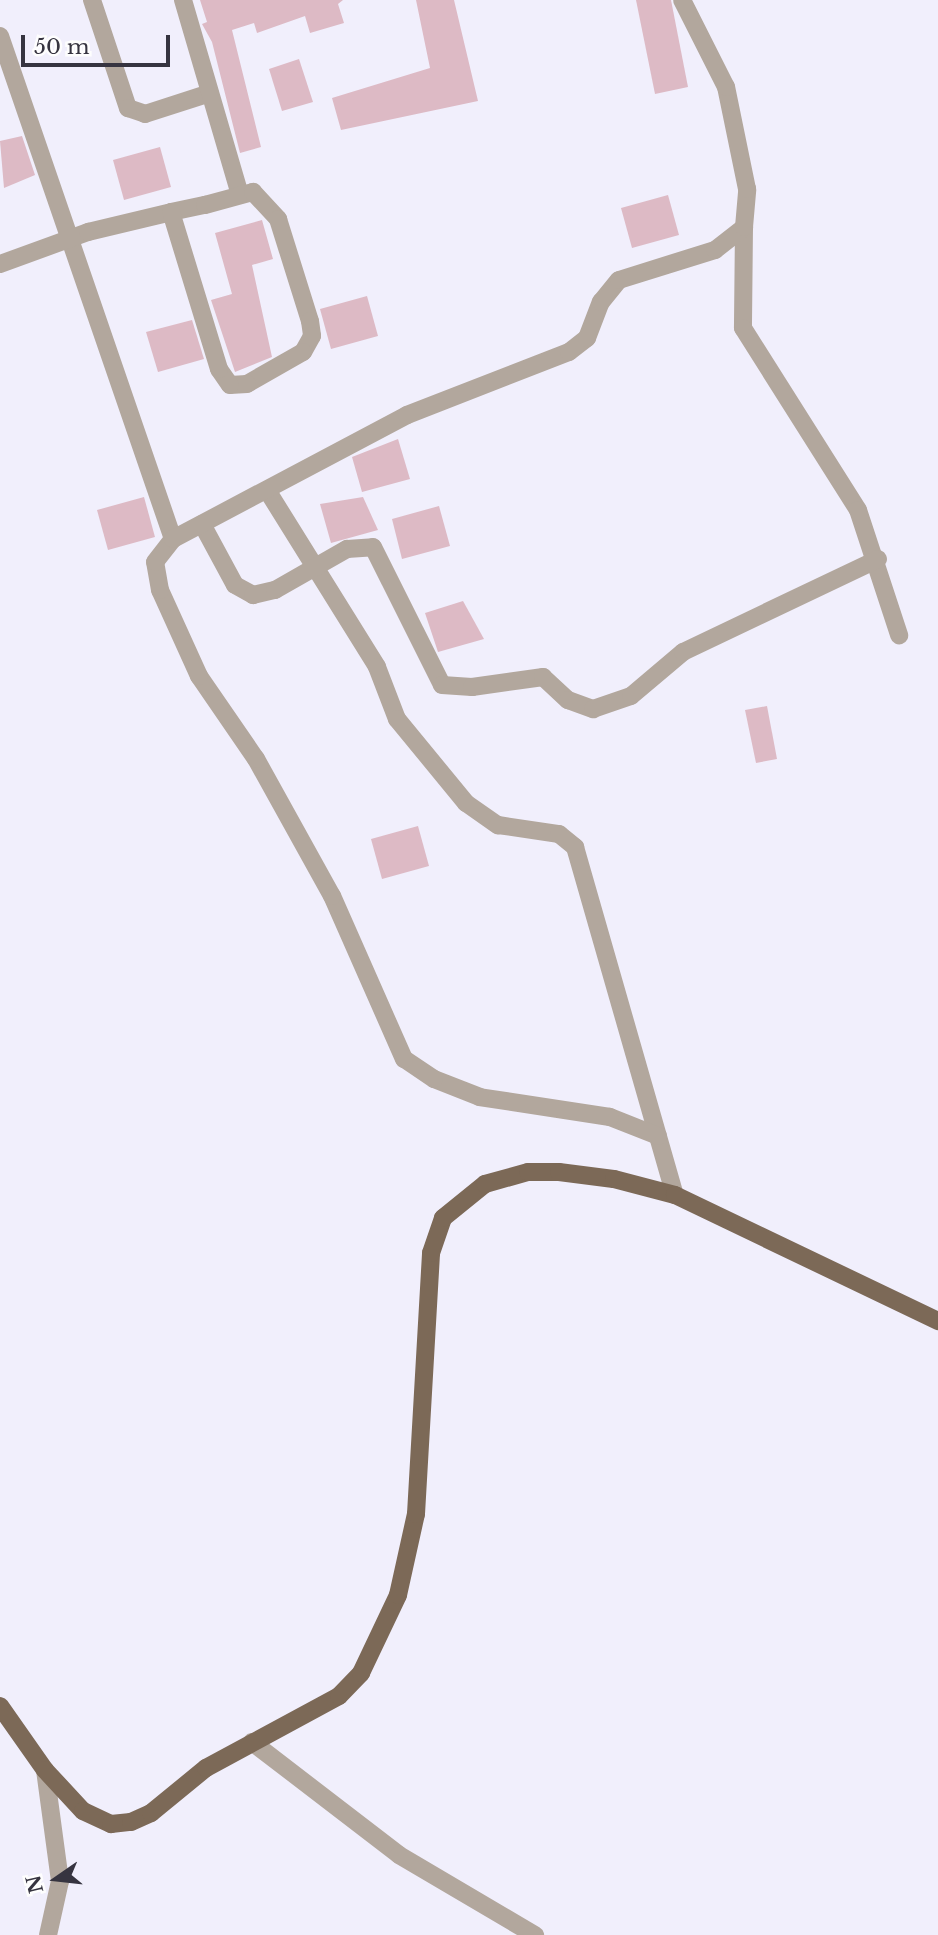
<!DOCTYPE html>
<style>
body{margin:0}
#map{position:relative;width:938px;height:1935px;overflow:hidden;background:#f1effc;font-family:"Libre Baskerville",serif}
div>[style]{position:absolute}
.building>*{inset:0;background:#ddbac5}
.street>*{height:18px;margin:-9px;padding:0 9px;transform-origin:9px;border-radius:9px;background:#b2a79d}
.primary>*{height:18px;margin:-9px;padding:0 9px;transform-origin:9px;border-radius:9px;background:#7c6957}
span{translate:-50% -50%;white-space:nowrap;text-align:center;line-height:1.15;-webkit-text-stroke:6px #fefefe;paint-order:stroke}
.north{position:absolute;left:21px;top:1844px;width:70px;height:70px;-webkit-text-stroke:5px #fefefe;paint-order:stroke;rotate:256deg;font-size:19px;font-weight:700;line-height:28px;text-align:center;color:#363440}
.north::after{content:'';display:block;margin:auto;width:24px;height:32px;background:#363440;clip-path:polygon(50% 0,100% 100%,50% 72%,0 100%)}
.scale{position:absolute;left:21px;top:35px;width:149px;height:32px;box-sizing:border-box;border:4px solid #363440;border-top:0;padding-left:9px;font-size:21px;line-height:24px;white-space:nowrap;color:#363440;-webkit-text-stroke:5px #fefefe;paint-order:stroke}
</style>
<div id="map">
<div class="building">
<i style="clip-path:polygon(200px 0,343px 0,338px 4px,344px 23px,310px 33px,305px 16px,257px 33px,254px 23px,232px 30px,261px 147px,240px 153px,212px 42px,202px 24px,207px 22px)"></i>
<i style="clip-path:polygon(416px 0,454px 0,478px 101px,341px 130px,332px 98px,430px 68px)"></i>
<i style="clip-path:polygon(636px 0,671px 0,688px 87px,655px 94px)"></i>
<i style="clip-path:polygon(299px 59px,313px 102px,282px 111px,269px 69px)"></i>
<i style="clip-path:polygon(22px 136px,35px 175px,4px 188px,0 141px)"></i>
<i style="clip-path:polygon(160px 147px,171px 187px,124px 200px,113px 160px)"></i>
<i style="clip-path:polygon(668px 195px,679px 235px,632px 248px,621px 208px)"></i>
<i style="clip-path:polygon(262px 220px,273px 259px,252px 265px,272px 357px,235px 372px,211px 300px,232px 294px,215px 233px)"></i>
<i style="clip-path:polygon(367px 296px,378px 336px,331px 349px,320px 309px)"></i>
<i style="clip-path:polygon(192px 320px,204px 359px,158px 372px,146px 332px)"></i>
<i style="clip-path:polygon(398px 439px,410px 479px,362px 492px,352px 457px)"></i>
<i style="clip-path:polygon(144px 497px,155px 537px,108px 550px,97px 510px)"></i>
<i style="clip-path:polygon(363px 497px,378px 530px,331px 543px,320px 504px)"></i>
<i style="clip-path:polygon(439px 506px,450px 546px,402px 559px,392px 519px)"></i>
<i style="clip-path:polygon(463px 601px,484px 639px,438px 652px,425px 613px)"></i>
<i style="clip-path:polygon(767px 706px,777px 759px,756px 763px,745px 710px)"></i>
<i style="clip-path:polygon(418px 826px,429px 866px,382px 879px,371px 839px)"></i>
</div>
<div class="street">
<i style="left:92px;top:0;width:114px;rotate:71.6deg"></i>
<i style="left:128px;top:108px;width:18px;rotate:19deg"></i>
<i style="left:145px;top:114px;width:68px;rotate:-17.9deg"></i>
<i style="left:183px;top:0;width:203px;rotate:73.7deg"></i>
<i style="left:0;top:36px;width:532px;rotate:71.02deg"></i>
<i style="left:744px;top:227px;width:101px;rotate:90.6deg"></i>
<i style="left:743px;top:328px;width:215px;rotate:57.7deg"></i>
<i style="left:858px;top:510px;width:132px;rotate:71.8deg"></i>
<i style="left:0;top:264px;width:94px;rotate:-20deg"></i>
<i style="left:88px;top:232px;width:85px;rotate:-13.5deg"></i>
<i style="left:171px;top:212px;width:35px;rotate:-12deg"></i>
<i style="left:205px;top:205px;width:50px;rotate:-15.2deg"></i>
<i style="left:253px;top:192px;width:37px;rotate:47deg"></i>
<i style="left:278px;top:219px;width:107px;rotate:72.6deg"></i>
<i style="left:310px;top:321px;width:15px;rotate:82deg"></i>
<i style="left:312px;top:336px;width:18px;rotate:119deg"></i>
<i style="left:303px;top:352px;width:64px;rotate:150.3deg"></i>
<i style="left:247px;top:384px;width:17px;rotate:177deg"></i>
<i style="left:230px;top:385px;width:19px;rotate:-125deg"></i>
<i style="left:219px;top:369px;width:164px;rotate:-107deg"></i>
<i style="left:267px;top:490px;width:208px;rotate:58.1deg"></i>
<i style="left:377px;top:667px;width:56px;rotate:69deg"></i>
<i style="left:397px;top:719px;width:109px;rotate:50.6deg"></i>
<i style="left:466px;top:803px;width:39px;rotate:35deg"></i>
<i style="left:498px;top:825px;width:62px;rotate:8.4deg"></i>
<i style="left:559px;top:834px;width:21px;rotate:39deg"></i>
<i style="left:575px;top:847px;width:362px;rotate:74deg"></i>
<i style="left:202px;top:524px;width:69px;rotate:61.6deg"></i>
<i style="left:235px;top:585px;width:21px;rotate:29deg"></i>
<i style="left:253px;top:595px;width:23px;rotate:-13deg"></i>
<i style="left:275px;top:590px;width:83px;rotate:-29.7deg"></i>
<i style="left:347px;top:549px;width:26px;rotate:-4deg"></i>
<i style="left:373px;top:547px;width:154px;rotate:63.4deg"></i>
<i style="left:442px;top:685px;width:30px;rotate:4deg"></i>
<i style="left:472px;top:687px;width:72px;rotate:-8deg"></i>
<i style="left:543px;top:677px;width:34px;rotate:43deg"></i>
<i style="left:568px;top:700px;width:27px;rotate:20deg"></i>
<i style="left:593px;top:709px;width:40px;rotate:-18.9deg"></i>
<i style="left:631px;top:696px;width:68px;rotate:-40.2deg"></i>
<i style="left:683px;top:652px;width:216px;rotate:-25.5deg"></i>
<i style="left:658px;top:1136px;width:52px;rotate:-158.4deg"></i>
<i style="left:610px;top:1117px;width:132px;rotate:-171.3deg"></i>
<i style="left:480px;top:1097px;width:49px;rotate:-158.6deg"></i>
<i style="left:434px;top:1079px;width:36px;rotate:-146deg"></i>
<i style="left:404px;top:1059px;width:178px;rotate:-113.8deg"></i>
<i style="left:332px;top:896px;width:157px;rotate:-119deg"></i>
<i style="left:256px;top:759px;width:101px;rotate:-124.5deg"></i>
<i style="left:199px;top:676px;width:94px;rotate:-114.4deg"></i>
<i style="left:160px;top:590px;width:28px;rotate:-100deg"></i>
<i style="left:155px;top:562px;width:29px;rotate:-52deg"></i>
<i style="left:173px;top:539px;width:265px;rotate:-27.9deg"></i>
<i style="left:407px;top:415px;width:174px;rotate:-21.3deg"></i>
<i style="left:569px;top:352px;width:23px;rotate:-38deg"></i>
<i style="left:587px;top:338px;width:39px;rotate:-69deg"></i>
<i style="left:601px;top:302px;width:28px;rotate:-51deg"></i>
<i style="left:619px;top:280px;width:101px;rotate:-17.4deg"></i>
<i style="left:715px;top:250px;width:37px;rotate:-38deg"></i>
<i style="left:744px;top:227px;width:38px;rotate:-85deg"></i>
<i style="left:747px;top:189px;width:104px;rotate:-101.6deg"></i>
<i style="left:726px;top:87px;width:97px;rotate:-116.8deg"></i>
<i style="left:252px;top:1742px;width:185px;rotate:37.5deg"></i>
<i style="left:399px;top:1855px;width:158px;rotate:30.5deg"></i>
<i style="left:45px;top:1770px;width:112px;rotate:82.3deg"></i>
<i style="left:60px;top:1881px;width:55px;rotate:102.5deg"></i>
</div>
<div class="primary">
<i style="left:0;top:1706px;width:78px;rotate:54.9deg"></i>
<i style="left:45px;top:1770px;width:56px;rotate:47.2deg"></i>
<i style="left:83px;top:1811px;width:31px;rotate:25deg"></i>
<i style="left:111px;top:1824px;width:20px;rotate:-6deg"></i>
<i style="left:131px;top:1822px;width:22px;rotate:-24deg"></i>
<i style="left:151px;top:1813px;width:71px;rotate:-39.3deg"></i>
<i style="left:206px;top:1768px;width:151px;rotate:-28.4deg"></i>
<i style="left:339px;top:1696px;width:32px;rotate:-46deg"></i>
<i style="left:361px;top:1673px;width:86px;rotate:-64.6deg"></i>
<i style="left:398px;top:1595px;width:83px;rotate:-77.5deg"></i>
<i style="left:416px;top:1514px;width:261px;rotate:-86.7deg"></i>
<i style="left:431px;top:1253px;width:37px;rotate:-71deg"></i>
<i style="left:443px;top:1218px;width:54px;rotate:-39deg"></i>
<i style="left:485px;top:1184px;width:45px;rotate:-15.6deg"></i>
<i style="left:528px;top:1172px;width:31px"></i>
<i style="left:559px;top:1172px;width:55px;rotate:7.3deg"></i>
<i style="left:614px;top:1179px;width:63px;rotate:14.7deg"></i>
<i style="left:675px;top:1195px;width:292px;rotate:25.6deg"></i>
</div>
<div class="north">N</div>
<div class="scale">50 m</div>
</div>
